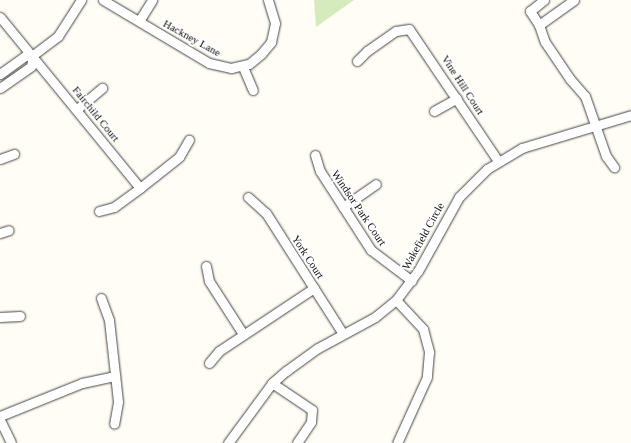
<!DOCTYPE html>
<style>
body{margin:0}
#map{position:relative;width:631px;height:443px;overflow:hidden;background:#fffdf5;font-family:"Times New Roman",serif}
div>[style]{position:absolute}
.green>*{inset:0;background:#d5ebbd}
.roads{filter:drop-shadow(0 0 1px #444) drop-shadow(0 0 1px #444)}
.minor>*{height:9px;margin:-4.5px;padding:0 4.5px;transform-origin:4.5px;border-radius:4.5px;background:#fff}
span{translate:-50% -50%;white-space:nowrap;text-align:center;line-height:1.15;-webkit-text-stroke:4px #fff;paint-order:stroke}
.street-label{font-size:11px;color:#111}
</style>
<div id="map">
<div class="green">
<i style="clip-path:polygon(314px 0,354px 0,316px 27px)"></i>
</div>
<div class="roads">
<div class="minor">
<i style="left:103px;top:0;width:123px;rotate:30.7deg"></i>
<i style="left:209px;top:63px;width:23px;rotate:13deg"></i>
<i style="left:231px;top:68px;width:18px;rotate:-13deg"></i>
<i style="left:249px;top:64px;width:16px;rotate:-40deg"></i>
<i style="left:261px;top:54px;width:16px;rotate:-50deg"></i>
<i style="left:271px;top:42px;width:19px;rotate:-78deg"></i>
<i style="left:275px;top:23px;width:24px;rotate:-107deg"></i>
<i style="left:544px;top:0;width:18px;rotate:142deg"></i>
<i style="left:530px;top:11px;width:17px;rotate:57deg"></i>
<i style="left:539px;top:25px;width:43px;rotate:-35.5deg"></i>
<i style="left:0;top:17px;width:221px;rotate:50.7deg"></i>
<i style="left:139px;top:21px;width:25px;rotate:-58deg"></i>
<i style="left:539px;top:25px;width:18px;rotate:71deg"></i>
<i style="left:545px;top:42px;width:45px;rotate:56deg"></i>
<i style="left:570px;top:79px;width:23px;rotate:49deg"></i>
<i style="left:585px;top:96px;width:64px;rotate:70.7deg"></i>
<i style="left:606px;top:156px;width:14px;rotate:54deg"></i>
<i style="left:357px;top:61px;width:14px;rotate:-45deg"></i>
<i style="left:367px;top:51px;width:35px;rotate:-35deg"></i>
<i style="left:396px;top:31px;width:13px;rotate:-9deg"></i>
<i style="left:409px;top:29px;width:159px;rotate:56deg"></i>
<i style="left:243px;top:67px;width:25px;rotate:67deg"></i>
<i style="left:0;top:74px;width:31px;rotate:-36deg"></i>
<i style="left:25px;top:56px;width:8px;rotate:-7deg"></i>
<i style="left:33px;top:55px;width:31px;rotate:-37deg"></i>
<i style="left:58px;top:36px;width:43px;rotate:-57.4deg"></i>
<i style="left:0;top:88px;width:38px;rotate:-35deg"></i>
<i style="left:31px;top:66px;width:11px;rotate:-80deg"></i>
<i style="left:77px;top:109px;width:33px;rotate:-40deg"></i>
<i style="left:434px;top:111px;width:26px;rotate:-29deg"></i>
<i style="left:315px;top:155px;width:17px;rotate:73deg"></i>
<i style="left:320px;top:171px;width:94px;rotate:57.2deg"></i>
<i style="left:371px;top:250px;width:51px;rotate:37.1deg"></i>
<i style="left:0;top:159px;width:15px;rotate:-20deg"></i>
<i style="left:248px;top:197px;width:24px;rotate:42deg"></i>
<i style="left:266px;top:213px;width:143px;rotate:57.5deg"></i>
<i style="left:343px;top:207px;width:40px;rotate:-34.9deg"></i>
<i style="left:99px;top:211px;width:16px;rotate:-15deg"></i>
<i style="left:114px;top:207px;width:32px;rotate:-36deg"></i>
<i style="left:140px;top:188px;width:50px;rotate:-38.5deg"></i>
<i style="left:179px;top:157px;width:20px;rotate:-60deg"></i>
<i style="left:0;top:233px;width:9px;rotate:-18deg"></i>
<i style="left:206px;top:266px;width:15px;rotate:79deg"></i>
<i style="left:209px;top:281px;width:63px;rotate:57.3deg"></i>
<i style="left:101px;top:298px;width:23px;rotate:70deg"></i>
<i style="left:109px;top:320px;width:82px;rotate:83.7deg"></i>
<i style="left:118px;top:402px;width:22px;rotate:100deg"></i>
<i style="left:396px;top:300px;width:40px;rotate:47deg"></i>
<i style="left:423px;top:329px;width:24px;rotate:75deg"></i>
<i style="left:429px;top:352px;width:25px;rotate:95deg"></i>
<i style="left:427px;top:377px;width:72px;rotate:114.4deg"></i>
<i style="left:0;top:317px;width:20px;rotate:-3deg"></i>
<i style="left:209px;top:363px;width:16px;rotate:-50deg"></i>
<i style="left:219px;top:351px;width:114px;rotate:-33.6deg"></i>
<i style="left:272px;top:383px;width:48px;rotate:34deg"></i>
<i style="left:312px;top:410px;width:12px;rotate:95deg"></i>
<i style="left:311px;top:422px;width:25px;rotate:124deg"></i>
<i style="left:0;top:416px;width:88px;rotate:-21.9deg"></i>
<i style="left:82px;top:383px;width:34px;rotate:-12deg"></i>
<i style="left:0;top:420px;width:25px;rotate:64deg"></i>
<i style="left:228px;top:443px;width:74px;rotate:-53.7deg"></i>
<i style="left:272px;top:383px;width:18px;rotate:-41deg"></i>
<i style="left:286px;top:371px;width:39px;rotate:-36deg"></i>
<i style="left:318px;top:348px;width:65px;rotate:-28.5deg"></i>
<i style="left:375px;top:317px;width:27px;rotate:-39deg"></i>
<i style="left:396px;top:300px;width:36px;rotate:-53deg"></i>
<i style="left:418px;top:271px;width:85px;rotate:-61deg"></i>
<i style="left:459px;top:197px;width:40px;rotate:-45deg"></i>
<i style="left:487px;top:169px;width:41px;rotate:-31deg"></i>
<i style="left:522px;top:148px;width:114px;rotate:-16.8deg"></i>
</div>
</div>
<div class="street-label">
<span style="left:192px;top:38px;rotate:29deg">Hackney Lane</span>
<span style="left:463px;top:85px;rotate:57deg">Vine Hill Court</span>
<span style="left:96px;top:114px;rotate:51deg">Fairchild Court</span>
<span style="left:359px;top:208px;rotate:56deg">Windsor Park Court</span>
<span style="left:423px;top:236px;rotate:-61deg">Wakefield Circle</span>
<span style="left:308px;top:257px;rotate:57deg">York Court</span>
</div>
</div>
